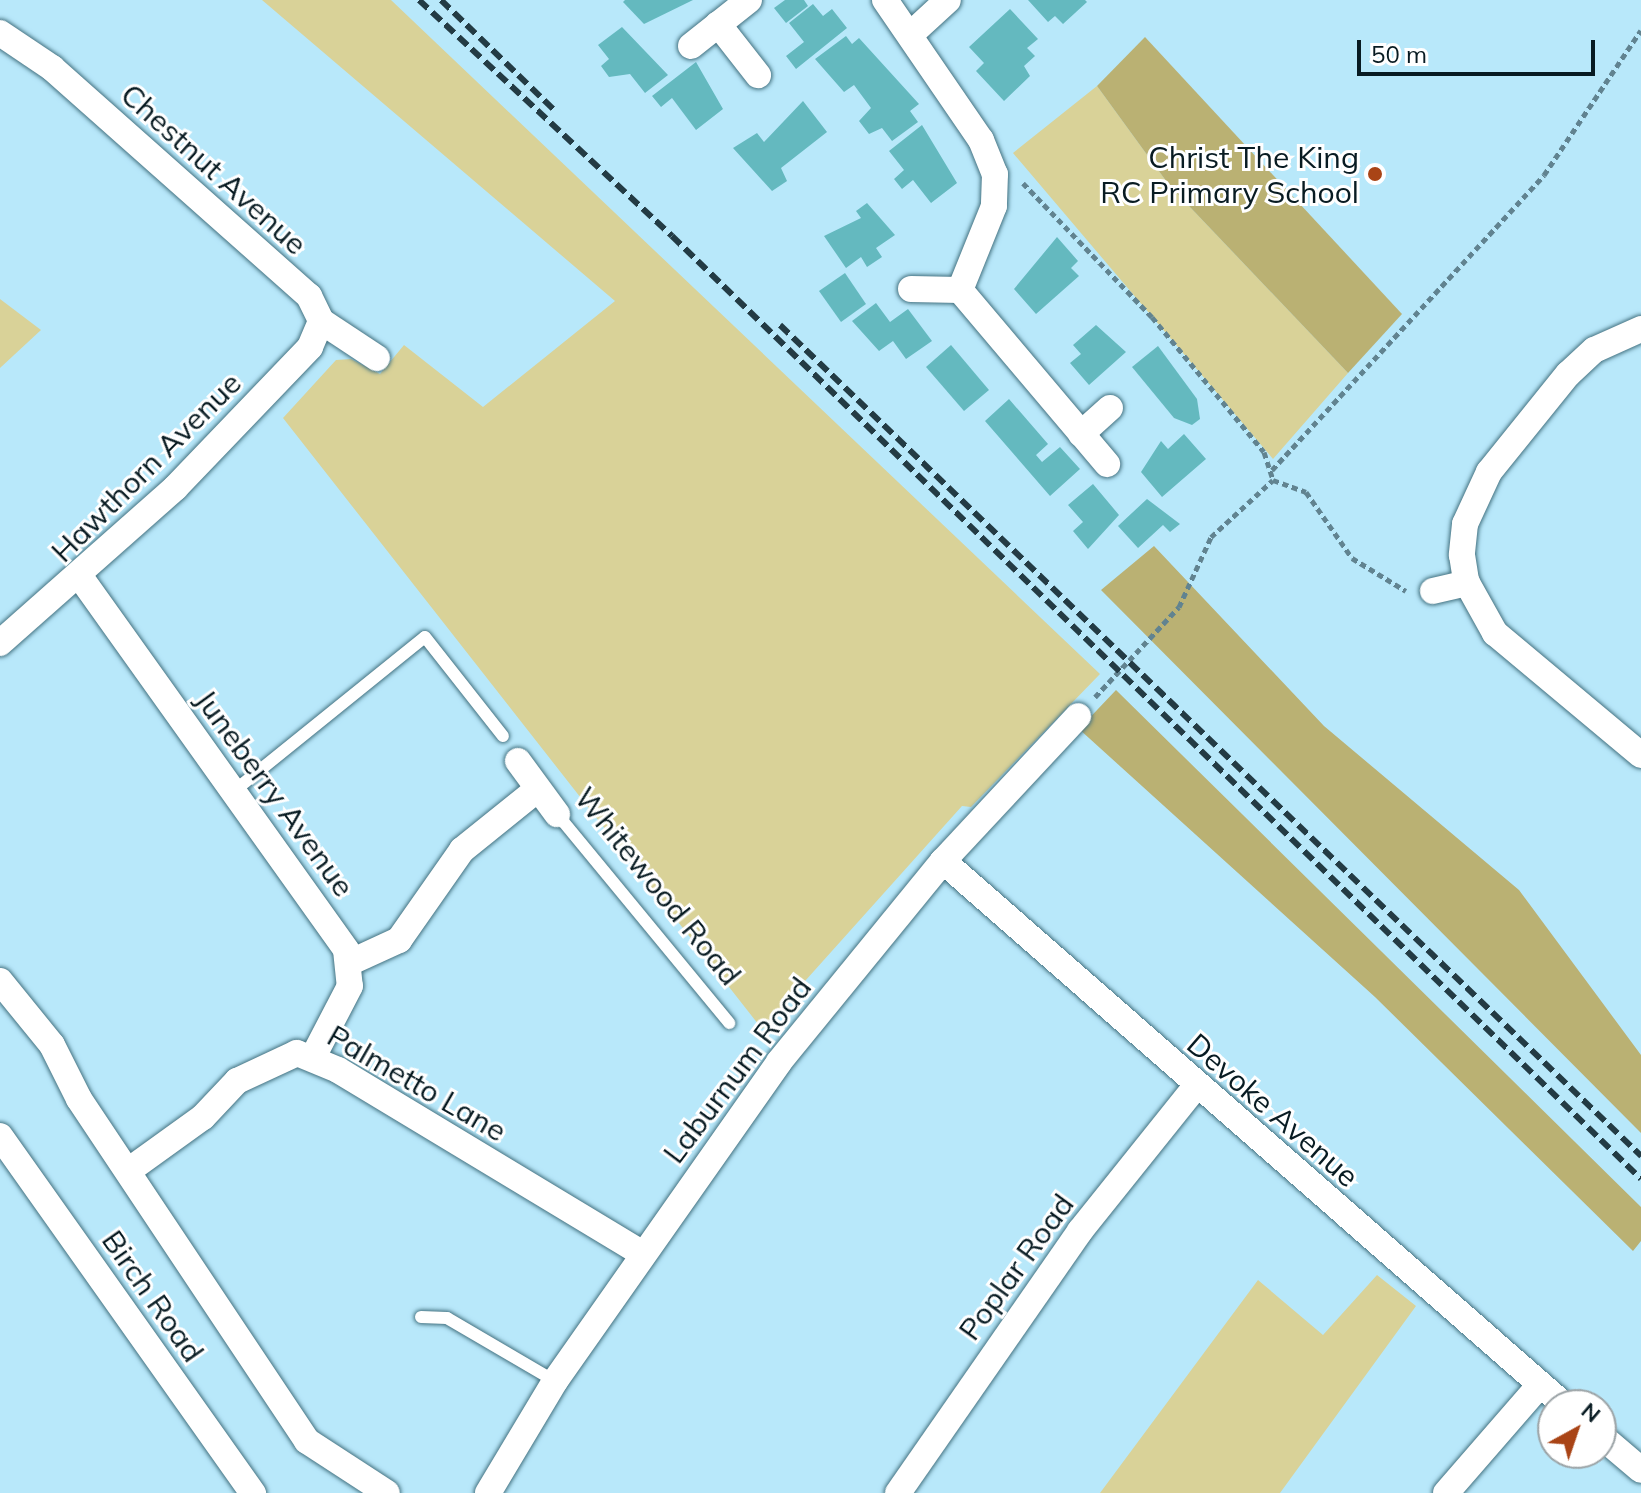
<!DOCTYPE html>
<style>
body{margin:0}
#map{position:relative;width:1641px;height:1493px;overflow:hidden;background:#b8e8fa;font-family:Mulish,sans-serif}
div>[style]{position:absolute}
.green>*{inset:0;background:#d9d298}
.forest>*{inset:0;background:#bab173}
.building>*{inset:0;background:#64b9bf}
.path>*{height:5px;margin-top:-2.5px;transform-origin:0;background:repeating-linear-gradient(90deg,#618390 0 6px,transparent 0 10px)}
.roads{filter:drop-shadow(0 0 2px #447281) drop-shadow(0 0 2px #447281)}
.lane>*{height:12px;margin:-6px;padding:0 6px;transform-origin:6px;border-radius:6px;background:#fff}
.street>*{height:26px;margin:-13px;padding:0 13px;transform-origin:13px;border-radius:13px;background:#fff}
.rail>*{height:6px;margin-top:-3px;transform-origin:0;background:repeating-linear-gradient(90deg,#233b44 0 12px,transparent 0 18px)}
.dots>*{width:22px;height:22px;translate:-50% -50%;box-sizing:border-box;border:4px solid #fff;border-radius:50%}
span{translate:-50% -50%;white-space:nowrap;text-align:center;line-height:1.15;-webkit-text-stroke:6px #fff;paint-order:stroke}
.poi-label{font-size:30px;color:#081b22}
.right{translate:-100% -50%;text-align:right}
.street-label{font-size:30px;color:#081b22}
.north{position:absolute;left:1537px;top:1389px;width:80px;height:80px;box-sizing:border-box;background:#fff;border:2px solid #9ca4a7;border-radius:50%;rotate:40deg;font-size:22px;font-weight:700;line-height:32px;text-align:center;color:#081b22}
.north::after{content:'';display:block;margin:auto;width:28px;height:36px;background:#a94416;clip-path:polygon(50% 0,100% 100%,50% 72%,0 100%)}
.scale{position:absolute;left:1357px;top:40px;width:238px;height:36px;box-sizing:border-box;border:4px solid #081b22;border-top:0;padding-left:10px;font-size:24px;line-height:28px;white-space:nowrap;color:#081b22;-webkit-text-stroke:6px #fff;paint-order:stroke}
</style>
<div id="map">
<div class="green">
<i style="clip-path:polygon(262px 0,391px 0,1100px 674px,971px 807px,962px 806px,762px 1029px,283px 418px,336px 360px,351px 359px,380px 374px,404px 345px,483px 407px,615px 301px)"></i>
<i style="clip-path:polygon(1097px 86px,1169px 185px,1348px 373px,1273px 459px,1013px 153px)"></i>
<i style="clip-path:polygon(0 299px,41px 330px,0 368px)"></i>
<i style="clip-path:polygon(1377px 1275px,1416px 1306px,1280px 1493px,1100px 1493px,1258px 1280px,1323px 1335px)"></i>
</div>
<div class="forest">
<i style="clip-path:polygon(1145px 37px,1402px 314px,1348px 373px,1169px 185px,1097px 86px)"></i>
<i style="clip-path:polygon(1154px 546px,1324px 726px,1519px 890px,1641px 1055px,1641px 1133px,1101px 590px)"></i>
<i style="clip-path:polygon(1116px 690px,1641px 1207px,1641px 1241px,1633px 1251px,1375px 997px,1079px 729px)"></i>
</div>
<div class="building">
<i style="clip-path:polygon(693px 0,644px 24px,623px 2px,625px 0)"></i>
<i style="clip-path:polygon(785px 0,804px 0,808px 6px,786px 23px,774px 8px)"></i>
<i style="clip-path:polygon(1028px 0,1085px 0,1087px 2px,1063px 24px,1055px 16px,1048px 22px)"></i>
<i style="clip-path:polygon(813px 4px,823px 16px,832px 9px,847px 28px,796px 69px,786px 56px,804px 42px,789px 23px)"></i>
<i style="clip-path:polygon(1010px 9px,1038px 39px,1027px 48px,1035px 56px,1024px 66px,1030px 76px,1004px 101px,976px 71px,984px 63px,969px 47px)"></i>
<i style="clip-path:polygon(622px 27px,668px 75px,645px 93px,630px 74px,609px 77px,601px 66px,609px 59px,598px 45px)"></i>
<i style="clip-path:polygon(846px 36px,852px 44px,859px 38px,919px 104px,910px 111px,918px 122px,892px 141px,882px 128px,869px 134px,859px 121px,871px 108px,854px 85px,844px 92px,815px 59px)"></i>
<i style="clip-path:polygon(696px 62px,723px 109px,696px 130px,672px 98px,661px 107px,652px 96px)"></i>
<i style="clip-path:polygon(803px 101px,827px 132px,781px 168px,787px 181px,772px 191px,733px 148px,757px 133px,764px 142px)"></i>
<i style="clip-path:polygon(922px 125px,957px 183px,931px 203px,913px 180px,902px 189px,894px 179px,904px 170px,889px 151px)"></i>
<i style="clip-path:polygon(867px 203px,895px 235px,876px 248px,882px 257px,867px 267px,861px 257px,846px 268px,824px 236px,861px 218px,856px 211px)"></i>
<i style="clip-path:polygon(1057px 237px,1078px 261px,1071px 268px,1079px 276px,1036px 314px,1014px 289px)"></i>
<i style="clip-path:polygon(845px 273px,866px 304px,841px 322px,819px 291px)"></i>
<i style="clip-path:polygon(876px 303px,890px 322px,908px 309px,932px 341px,906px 359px,893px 341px,879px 351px,852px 321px)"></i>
<i style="clip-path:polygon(1096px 325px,1126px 352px,1089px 385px,1070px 363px,1081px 354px,1073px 345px)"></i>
<i style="clip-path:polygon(951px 345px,989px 390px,964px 411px,926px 367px)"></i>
<i style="clip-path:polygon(1158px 346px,1197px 399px,1200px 419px,1192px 425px,1174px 418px,1132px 367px)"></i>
<i style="clip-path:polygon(1009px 399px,1048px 444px,1036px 455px,1042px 462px,1060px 447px,1080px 469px,1050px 496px,985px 421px)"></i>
<i style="clip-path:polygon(1184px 434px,1206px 459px,1162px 497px,1141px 472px,1161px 441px,1168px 449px)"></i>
<i style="clip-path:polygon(1093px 484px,1119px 515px,1088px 549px,1073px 531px,1083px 522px,1068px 505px)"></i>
<i style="clip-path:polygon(1147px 499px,1180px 524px,1170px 532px,1163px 525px,1138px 548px,1118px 526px)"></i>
</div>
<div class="path">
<i style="left:1023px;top:183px;width:186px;rotate:46.1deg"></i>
<i style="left:1152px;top:317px;width:175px;rotate:50.3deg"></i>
<i style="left:1264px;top:452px;width:29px;rotate:72deg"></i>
<i style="left:1272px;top:470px;width:401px;rotate:-47.3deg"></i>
<i style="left:1544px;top:175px;width:174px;rotate:-56.2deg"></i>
<i style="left:1273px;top:480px;width:35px;rotate:20deg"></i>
<i style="left:1306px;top:492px;width:80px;rotate:55.1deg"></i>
<i style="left:1352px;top:558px;width:63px;rotate:31.4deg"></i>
<i style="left:1095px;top:697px;width:123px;rotate:-47deg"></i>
<i style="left:1179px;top:607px;width:77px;rotate:-65.4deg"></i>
<i style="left:1211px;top:537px;width:84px;rotate:-42.6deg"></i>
</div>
<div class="roads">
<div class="lane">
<i style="left:234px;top:791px;width:245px;rotate:-38.9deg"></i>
<i style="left:425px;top:637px;width:126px;rotate:51.8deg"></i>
<i style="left:557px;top:814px;width:271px;rotate:50.5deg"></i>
<i style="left:421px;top:1317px;width:26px;rotate:2deg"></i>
<i style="left:447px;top:1318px;width:125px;rotate:30.3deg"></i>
</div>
<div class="street">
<i style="left:885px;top:0;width:170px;rotate:55.6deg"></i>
<i style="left:981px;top:140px;width:37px;rotate:68deg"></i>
<i style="left:995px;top:174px;width:32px;rotate:92deg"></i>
<i style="left:994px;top:206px;width:91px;rotate:112deg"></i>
<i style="left:718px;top:24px;width:65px;rotate:51.9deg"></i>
<i style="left:0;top:33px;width:63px;rotate:33.9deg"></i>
<i style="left:52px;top:68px;width:344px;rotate:41.6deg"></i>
<i style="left:309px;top:296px;width:28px;rotate:64deg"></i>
<i style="left:321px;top:321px;width:67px;rotate:33.5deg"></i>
<i style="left:911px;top:34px;width:50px;rotate:-42.6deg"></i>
<i style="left:691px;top:46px;width:74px;rotate:-38.4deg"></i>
<i style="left:911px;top:289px;width:49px;rotate:1.2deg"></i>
<i style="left:960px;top:290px;width:228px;rotate:49.8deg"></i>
<i style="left:1641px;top:329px;width:51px;rotate:155.9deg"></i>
<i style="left:1594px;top:350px;width:35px;rotate:137deg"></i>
<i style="left:1568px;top:374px;width:126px;rotate:128.9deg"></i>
<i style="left:1489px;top:472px;width:57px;rotate:114.8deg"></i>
<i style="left:1465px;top:524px;width:31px;rotate:96deg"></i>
<i style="left:1462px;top:555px;width:26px;rotate:81deg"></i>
<i style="left:1466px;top:581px;width:60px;rotate:60.9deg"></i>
<i style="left:1495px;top:633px;width:190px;rotate:39.9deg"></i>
<i style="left:1081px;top:434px;width:39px;rotate:-42deg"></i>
<i style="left:81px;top:578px;width:457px;rotate:54.5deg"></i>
<i style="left:346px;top:950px;width:36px;rotate:84deg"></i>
<i style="left:350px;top:986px;width:80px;rotate:117.5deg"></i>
<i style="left:1433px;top:591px;width:35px;rotate:-13deg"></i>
<i style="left:0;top:643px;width:234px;rotate:-41.5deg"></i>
<i style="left:175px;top:488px;width:195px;rotate:-46.2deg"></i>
<i style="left:310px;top:347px;width:28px;rotate:-67deg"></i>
<i style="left:518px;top:761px;width:66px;rotate:53.7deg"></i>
<i style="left:943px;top:861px;width:826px;rotate:41.22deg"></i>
<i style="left:351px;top:962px;width:53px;rotate:-24.6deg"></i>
<i style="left:399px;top:940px;width:110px;rotate:-55deg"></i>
<i style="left:462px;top:850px;width:97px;rotate:-38.8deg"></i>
<i style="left:0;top:981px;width:82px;rotate:50.9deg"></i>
<i style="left:52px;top:1045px;width:60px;rotate:63.4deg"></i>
<i style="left:79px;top:1099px;width:411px;rotate:56.3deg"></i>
<i style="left:307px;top:1441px;width:95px;rotate:33deg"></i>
<i style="left:0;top:1136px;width:438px;rotate:54.7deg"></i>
<i style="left:128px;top:1171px;width:92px;rotate:-35.8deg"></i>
<i style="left:203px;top:1117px;width:50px;rotate:-46.6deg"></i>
<i style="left:237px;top:1081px;width:66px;rotate:-25deg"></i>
<i style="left:297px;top:1053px;width:44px;rotate:22.5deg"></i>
<i style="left:338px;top:1070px;width:356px;rotate:31.1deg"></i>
<i style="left:1601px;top:1436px;width:52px;rotate:40.4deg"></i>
<i style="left:488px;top:1493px;width:131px;rotate:-59.1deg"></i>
<i style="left:555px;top:1381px;width:390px;rotate:-54.9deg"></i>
<i style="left:779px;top:1062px;width:259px;rotate:-50.8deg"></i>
<i style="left:943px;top:861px;width:198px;rotate:-47deg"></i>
<i style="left:898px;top:1493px;width:319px;rotate:-55.2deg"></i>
<i style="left:1080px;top:1231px;width:186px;rotate:-51.3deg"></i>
<i style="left:1446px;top:1493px;width:143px;rotate:-49deg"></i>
</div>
</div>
<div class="rail">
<i style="left:419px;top:0;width:346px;rotate:43deg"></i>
<i style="left:672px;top:236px;width:1352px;rotate:44.22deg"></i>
<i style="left:441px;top:0;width:162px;rotate:44.2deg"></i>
<i style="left:780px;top:325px;width:1197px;rotate:43.98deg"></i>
</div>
<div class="dots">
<i style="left:1375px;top:174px;background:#a94416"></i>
</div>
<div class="poi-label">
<span class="right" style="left:1359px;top:174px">Christ The King<br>RC Primary School</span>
</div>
<div class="street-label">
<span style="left:214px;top:169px;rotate:42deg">Chestnut Avenue</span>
<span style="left:146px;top:467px;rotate:-45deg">Hawthorn Avenue</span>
<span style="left:275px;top:793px;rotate:54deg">Juneberry Avenue</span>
<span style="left:658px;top:886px;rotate:51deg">Whitewood Road</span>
<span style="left:737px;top:1070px;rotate:-53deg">Laburnum Road</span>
<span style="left:417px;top:1083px;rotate:30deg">Palmetto Lane</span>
<span style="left:1273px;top:1110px;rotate:41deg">Devoke Avenue</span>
<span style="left:1016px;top:1267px;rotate:-54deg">Poplar Road</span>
<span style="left:153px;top:1296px;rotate:55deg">Birch Road</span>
</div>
<div class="north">N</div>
<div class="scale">50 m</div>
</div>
